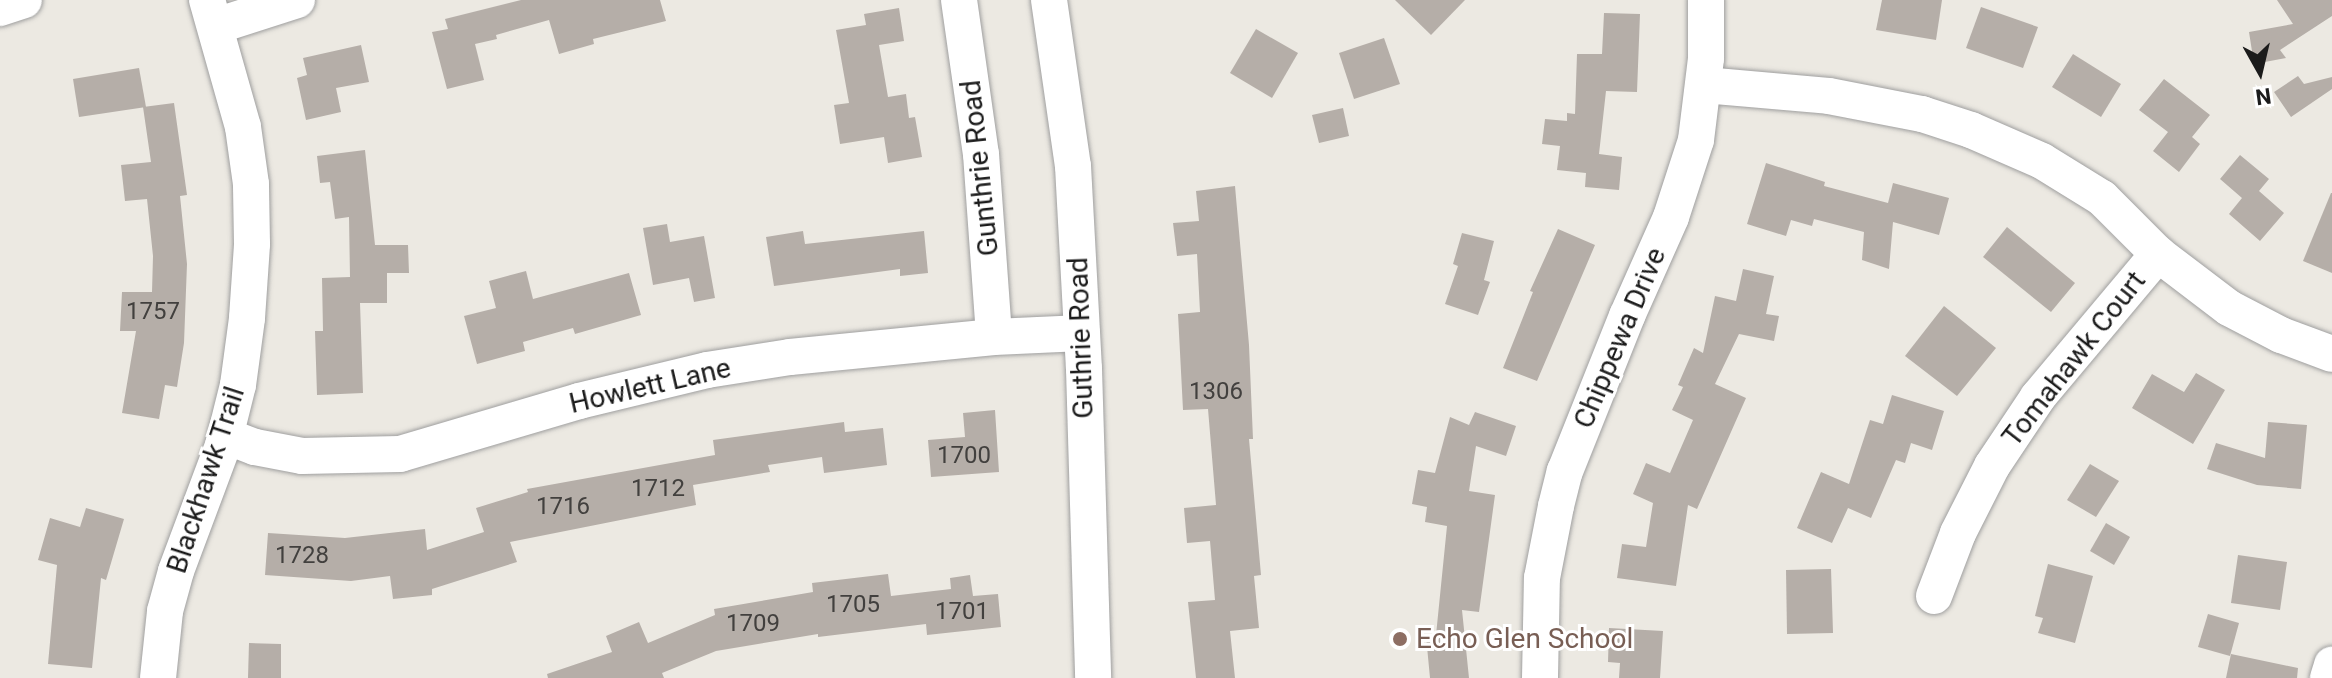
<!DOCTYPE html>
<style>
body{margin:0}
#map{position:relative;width:2332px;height:678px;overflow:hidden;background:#ece9e2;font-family:Roboto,sans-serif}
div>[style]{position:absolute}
.building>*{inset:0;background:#b5aea8}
.roads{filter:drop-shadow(0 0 2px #9f9f9f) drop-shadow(0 0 2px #9f9f9f)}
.minor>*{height:36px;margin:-18px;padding:0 18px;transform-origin:18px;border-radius:18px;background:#fff}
.dots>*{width:22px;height:22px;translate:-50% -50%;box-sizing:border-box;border:4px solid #fff;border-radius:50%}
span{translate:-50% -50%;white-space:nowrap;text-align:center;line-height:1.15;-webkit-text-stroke:6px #fff;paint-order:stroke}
.number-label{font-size:24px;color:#42403e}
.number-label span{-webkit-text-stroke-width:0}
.street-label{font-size:28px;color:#1b1b1b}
.education-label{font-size:28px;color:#785e54}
.left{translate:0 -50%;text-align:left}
.north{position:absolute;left:2220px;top:32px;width:80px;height:80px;-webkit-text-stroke:6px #fff;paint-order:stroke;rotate:172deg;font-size:22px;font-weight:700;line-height:32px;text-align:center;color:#1b1b1b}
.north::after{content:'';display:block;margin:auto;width:28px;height:36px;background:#1b1b1b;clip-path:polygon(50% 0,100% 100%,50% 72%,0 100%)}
</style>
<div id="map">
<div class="building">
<i style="clip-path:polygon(521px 0,660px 0,666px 21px,593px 39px,594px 44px,559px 54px,549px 20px,496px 35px,497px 39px,475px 44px,484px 80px,447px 89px,432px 32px,448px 29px,445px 19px)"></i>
<i style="clip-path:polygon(1395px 0,1465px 0,1431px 35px)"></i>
<i style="clip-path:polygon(1882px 0,1942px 0,1936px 40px,1876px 30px)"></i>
<i style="clip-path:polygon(2277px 0,2332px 0,2332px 16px,2280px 50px,2286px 58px,2254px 64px,2249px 32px,2293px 24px)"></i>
<i style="clip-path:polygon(1981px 7px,2038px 27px,2023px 68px,1966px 48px)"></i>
<i style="clip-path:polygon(899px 8px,904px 41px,879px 45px,888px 97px,906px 94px,909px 118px,915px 117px,922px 157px,888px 163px,884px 137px,840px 144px,834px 105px,849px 103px,836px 30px,866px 25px,864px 14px)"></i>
<i style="clip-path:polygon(1604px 13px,1640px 14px,1637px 92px,1606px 91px,1599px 154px,1622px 157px,1619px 190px,1585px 187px,1586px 173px,1557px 170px,1560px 146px,1542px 144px,1545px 119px,1567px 121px,1567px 113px,1575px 114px,1577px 54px,1602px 54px)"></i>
<i style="clip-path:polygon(1256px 29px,1298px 53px,1272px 98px,1230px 73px)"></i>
<i style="clip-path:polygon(1384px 38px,1400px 84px,1354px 99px,1339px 53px)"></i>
<i style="clip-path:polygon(361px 45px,369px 82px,336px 88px,341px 112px,306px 120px,297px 78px,307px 75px,303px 58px)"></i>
<i style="clip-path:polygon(2073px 54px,2121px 84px,2101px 117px,2052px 87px)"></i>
<i style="clip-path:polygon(139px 68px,146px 107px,79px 117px,73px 79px)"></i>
<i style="clip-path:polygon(2298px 76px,2304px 84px,2332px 77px,2332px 89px,2291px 117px,2274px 92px)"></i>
<i style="clip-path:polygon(2164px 79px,2210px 115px,2192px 137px,2200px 144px,2179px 172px,2153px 151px,2168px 132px,2139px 110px)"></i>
<i style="clip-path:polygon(174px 103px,187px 195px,180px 196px,187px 264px,184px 343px,177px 387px,165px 385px,159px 419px,122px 413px,136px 331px,120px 331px,122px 292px,152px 292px,153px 256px,147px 199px,125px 201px,121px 165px,151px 162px,143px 107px)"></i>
<i style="clip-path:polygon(1343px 108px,1349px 136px,1319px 143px,1312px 115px)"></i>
<i style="clip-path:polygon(365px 150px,375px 245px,408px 245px,409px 273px,387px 273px,387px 303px,360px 303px,363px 393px,317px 395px,315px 331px,323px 331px,322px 278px,350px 277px,349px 217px,335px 219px,330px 182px,320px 183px,317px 156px)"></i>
<i style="clip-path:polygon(2240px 155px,2269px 179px,2259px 191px,2284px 213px,2260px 241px,2229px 214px,2242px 198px,2220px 179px)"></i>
<i style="clip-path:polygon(1766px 163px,1825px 182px,1824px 186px,1888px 203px,1893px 183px,1949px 198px,1939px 235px,1893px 222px,1889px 269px,1862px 260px,1864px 232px,1814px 219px,1812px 226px,1791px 220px,1786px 236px,1747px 224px)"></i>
<i style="clip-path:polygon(1235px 186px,1249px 345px,1253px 439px,1249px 439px,1261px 575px,1254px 576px,1259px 628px,1230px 631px,1235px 678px,1196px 678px,1188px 602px,1215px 600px,1210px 541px,1187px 543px,1184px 508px,1216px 505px,1208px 409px,1183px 410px,1178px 314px,1200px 312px,1197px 254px,1177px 256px,1173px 223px,1199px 221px,1196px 191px)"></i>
<i style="clip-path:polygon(2331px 193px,2332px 193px,2332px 273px,2303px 261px)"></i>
<i style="clip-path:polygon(667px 224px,670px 242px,704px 236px,715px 298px,694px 302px,689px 278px,653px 285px,643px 228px)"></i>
<i style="clip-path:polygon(2007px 227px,2075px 283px,2051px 312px,1983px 257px)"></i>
<i style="clip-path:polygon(1558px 229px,1595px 245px,1537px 381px,1503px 368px,1533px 292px,1530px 291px)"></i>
<i style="clip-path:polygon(803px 231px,805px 244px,924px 231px,928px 273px,900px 276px,900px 269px,774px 286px,766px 237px)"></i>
<i style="clip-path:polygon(1462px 233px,1494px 241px,1484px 280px,1490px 282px,1478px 315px,1445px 304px,1458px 266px,1453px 264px)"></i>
<i style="clip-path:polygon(1743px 269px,1774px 276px,1766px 314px,1779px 316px,1774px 341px,1739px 334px,1715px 384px,1746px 398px,1697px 509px,1688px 505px,1676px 586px,1617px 578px,1622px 544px,1646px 547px,1653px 503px,1633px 494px,1646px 463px,1670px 473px,1693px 420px,1672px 410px,1683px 387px,1678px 385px,1694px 348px,1703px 353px,1715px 296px,1736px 301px)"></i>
<i style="clip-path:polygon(526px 271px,533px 299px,629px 273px,641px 315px,575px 334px,573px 328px,523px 342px,525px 351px,477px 364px,464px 316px,496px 308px,489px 281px)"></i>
<i style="clip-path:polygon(1944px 306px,1996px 348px,1957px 396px,1905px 356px)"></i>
<i style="clip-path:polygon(2196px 373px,2225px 390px,2193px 444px,2132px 408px,2152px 374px,2184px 392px)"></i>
<i style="clip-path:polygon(1892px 395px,1944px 411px,1932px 450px,1911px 443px,1905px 463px,1896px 460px,1871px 518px,1848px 508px,1832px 543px,1797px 528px,1821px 472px,1849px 484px,1870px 420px,1883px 424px)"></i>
<i style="clip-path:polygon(995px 410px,999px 472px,931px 477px,928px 440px,965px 437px,963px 413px)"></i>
<i style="clip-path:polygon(1475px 412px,1516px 426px,1506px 456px,1476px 446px,1469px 491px,1495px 495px,1479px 612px,1462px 610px,1469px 678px,1430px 678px,1426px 636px,1436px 635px,1447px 526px,1425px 522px,1427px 507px,1412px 504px,1418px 470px,1435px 473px,1450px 417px,1469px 425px)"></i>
<i style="clip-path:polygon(844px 422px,845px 432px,883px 428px,887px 465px,824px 473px,822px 457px,768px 465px,770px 472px,693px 485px,696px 505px,510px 542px,517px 562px,432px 589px,432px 595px,393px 599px,390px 576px,351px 581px,265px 575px,268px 533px,345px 538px,425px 529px,427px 550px,484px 532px,476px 508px,528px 492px,527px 489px,715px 455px,713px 440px)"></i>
<i style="clip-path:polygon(2268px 422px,2307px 425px,2301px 489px,2257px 485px,2207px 469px,2216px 443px,2265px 458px)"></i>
<i style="clip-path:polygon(2090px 464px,2119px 481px,2096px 517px,2067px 500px)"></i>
<i style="clip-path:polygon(86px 508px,124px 519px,106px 580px,101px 578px,92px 668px,48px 664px,57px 565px,38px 560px,50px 518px,80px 527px)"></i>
<i style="clip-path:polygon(2106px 523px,2130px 537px,2114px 565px,2090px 551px)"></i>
<i style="clip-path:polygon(2238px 555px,2287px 562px,2280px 610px,2231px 603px)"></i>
<i style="clip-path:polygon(2048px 564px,2093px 576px,2075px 643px,2038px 633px,2043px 618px,2035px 616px)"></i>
<i style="clip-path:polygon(1831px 569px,1833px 633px,1787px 634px,1786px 570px)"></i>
<i style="clip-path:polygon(888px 574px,891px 596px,951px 589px,950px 578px,970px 575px,973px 596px,998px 594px,1001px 627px,927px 635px,926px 624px,818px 637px,818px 634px,716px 651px,662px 673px,664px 678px,548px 678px,547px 674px,612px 652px,606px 636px,639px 622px,648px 643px,715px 615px,714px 609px,813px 592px,812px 583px)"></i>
<i style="clip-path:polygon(2208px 614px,2239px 623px,2230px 656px,2198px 647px)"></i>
<i style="clip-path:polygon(1609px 628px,1663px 631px,1660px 678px,1619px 678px,1620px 663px,1608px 662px)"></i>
<i style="clip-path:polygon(249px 643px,281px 644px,281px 678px,248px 678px)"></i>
<i style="clip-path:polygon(2231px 654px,2298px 668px,2297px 678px,2226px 678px)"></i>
</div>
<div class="roads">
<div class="minor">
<i style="left:959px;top:0;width:156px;rotate:81.9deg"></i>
<i style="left:981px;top:154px;width:183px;rotate:85.9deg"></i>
<i style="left:1049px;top:0;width:168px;rotate:81.8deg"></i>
<i style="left:1073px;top:166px;width:203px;rotate:86.9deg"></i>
<i style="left:1084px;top:369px;width:309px;rotate:88.3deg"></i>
<i style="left:0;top:8px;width:25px;rotate:-18deg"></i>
<i style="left:216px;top:26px;width:85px;rotate:-17.8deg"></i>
<i style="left:1704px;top:85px;width:125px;rotate:5deg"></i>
<i style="left:1829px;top:96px;width:95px;rotate:11deg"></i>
<i style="left:1922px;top:114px;width:52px;rotate:18.1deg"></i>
<i style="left:1971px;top:130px;width:77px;rotate:23.6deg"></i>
<i style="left:2042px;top:161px;width:70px;rotate:31.7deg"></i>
<i style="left:2102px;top:198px;width:79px;rotate:45deg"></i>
<i style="left:2158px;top:254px;width:89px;rotate:37.3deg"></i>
<i style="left:2229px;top:308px;width:59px;rotate:27.4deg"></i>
<i style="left:2281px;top:335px;width:54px;rotate:20.4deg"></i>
<i style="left:226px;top:436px;width:31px;rotate:21deg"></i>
<i style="left:255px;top:447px;width:48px;rotate:10.8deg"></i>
<i style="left:302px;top:456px;width:98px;rotate:-1.2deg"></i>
<i style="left:400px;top:454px;width:187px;rotate:-16.5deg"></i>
<i style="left:579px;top:401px;width:132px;rotate:-13.6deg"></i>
<i style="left:707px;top:370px;width:84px;rotate:-8.9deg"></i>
<i style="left:790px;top:357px;width:205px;rotate:-5.6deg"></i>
<i style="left:994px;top:337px;width:88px;rotate:-2.6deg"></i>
<i style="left:1934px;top:596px;width:67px;rotate:-69.1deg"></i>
<i style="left:1958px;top:533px;width:75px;rotate:-63.1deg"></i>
<i style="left:1992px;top:466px;width:83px;rotate:-56.3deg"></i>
<i style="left:2038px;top:397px;width:187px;rotate:-50deg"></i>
<i style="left:158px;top:678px;width:67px;rotate:-84deg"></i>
<i style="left:165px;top:611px;width:41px;rotate:-74.6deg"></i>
<i style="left:176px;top:571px;width:134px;rotate:-69.5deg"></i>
<i style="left:223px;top:445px;width:62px;rotate:-76deg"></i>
<i style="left:238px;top:385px;width:68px;rotate:-82.3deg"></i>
<i style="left:247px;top:318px;width:74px;rotate:-86.1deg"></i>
<i style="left:252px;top:244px;width:60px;rotate:-91deg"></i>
<i style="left:251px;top:184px;width:58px;rotate:-98deg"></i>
<i style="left:243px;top:127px;width:132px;rotate:-105.8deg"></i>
<i style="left:1540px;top:678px;width:100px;rotate:-88.9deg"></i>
<i style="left:1542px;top:578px;width:73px;rotate:-79deg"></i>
<i style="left:1556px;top:506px;width:36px;rotate:-76deg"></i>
<i style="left:1565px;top:471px;width:167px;rotate:-68.2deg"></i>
<i style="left:1627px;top:316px;width:108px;rotate:-66deg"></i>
<i style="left:1671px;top:217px;width:81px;rotate:-72deg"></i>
<i style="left:1696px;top:140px;width:83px;rotate:-83deg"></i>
<i style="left:1706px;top:58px;width:58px;rotate:-90deg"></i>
<i style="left:2328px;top:678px;width:14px;rotate:-73deg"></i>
</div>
</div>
<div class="dots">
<i style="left:1400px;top:639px;background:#8d6e63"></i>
</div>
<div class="number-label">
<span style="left:153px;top:312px">1757</span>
<span style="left:1216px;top:392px">1306</span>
<span style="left:964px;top:456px">1700</span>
<span style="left:658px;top:489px">1712</span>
<span style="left:563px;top:507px">1716</span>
<span style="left:302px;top:556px">1728</span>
<span style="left:853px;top:605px">1705</span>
<span style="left:962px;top:612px">1701</span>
<span style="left:753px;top:624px">1709</span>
</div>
<div class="street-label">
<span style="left:980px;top:168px;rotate:-96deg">Gunthrie Road</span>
<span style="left:1081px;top:338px;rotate:-92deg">Guthrie Road</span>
<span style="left:1620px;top:338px;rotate:-67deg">Chippewa Drive</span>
<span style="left:2074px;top:359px;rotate:-52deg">Tomahawk Court</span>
<span style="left:650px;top:386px;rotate:-13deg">Howlett Lane</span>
<span style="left:206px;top:480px;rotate:-72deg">Blackhawk Trail</span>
</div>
<div class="education-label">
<span class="left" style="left:1416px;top:639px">Echo Glen School</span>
</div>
<div class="north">N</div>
</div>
